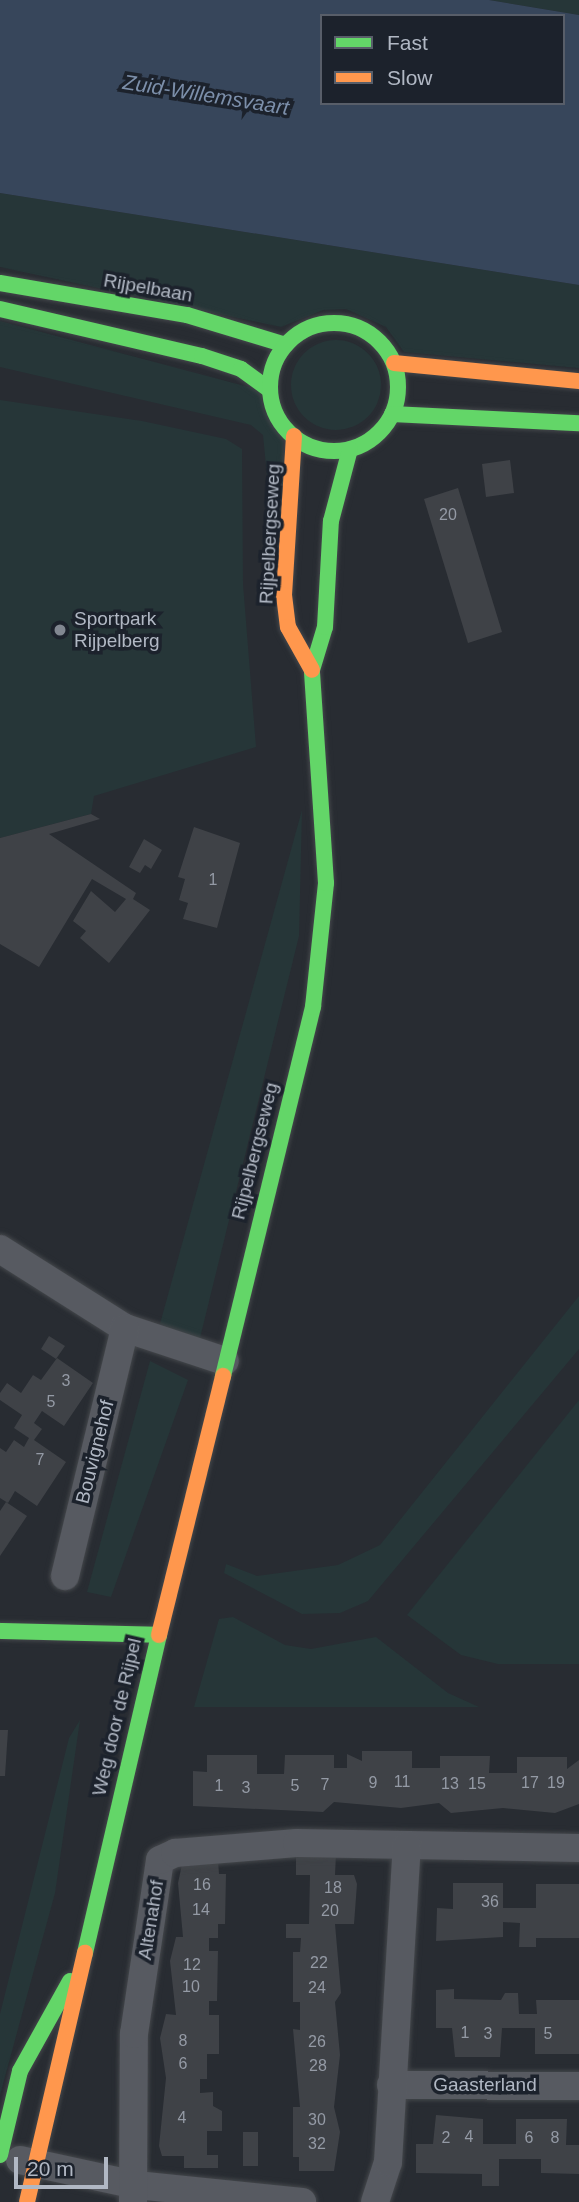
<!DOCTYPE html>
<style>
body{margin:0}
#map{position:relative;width:579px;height:2202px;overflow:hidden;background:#282c32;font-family:Arial,sans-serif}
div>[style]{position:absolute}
.green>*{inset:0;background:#263638}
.round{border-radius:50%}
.water>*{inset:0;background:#37465b}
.building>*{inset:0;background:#3f4247}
.roads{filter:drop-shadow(0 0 2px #44474b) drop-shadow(0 0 2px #44474b)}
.street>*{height:28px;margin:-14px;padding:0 14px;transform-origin:14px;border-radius:14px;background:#575a61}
.fast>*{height:16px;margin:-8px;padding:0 8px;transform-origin:8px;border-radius:8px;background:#63d668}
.fast>.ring{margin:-8px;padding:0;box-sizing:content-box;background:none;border:16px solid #63d668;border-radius:50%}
.slow>*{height:16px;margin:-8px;padding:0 8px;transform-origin:8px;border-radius:8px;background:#ff974d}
.dots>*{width:19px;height:19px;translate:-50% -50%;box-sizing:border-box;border:4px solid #1c222c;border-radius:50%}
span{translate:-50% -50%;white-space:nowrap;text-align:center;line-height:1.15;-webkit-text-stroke:7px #1c222c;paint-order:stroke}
.number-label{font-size:16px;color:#949aa5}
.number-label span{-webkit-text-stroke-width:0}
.street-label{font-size:19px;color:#b1b8c4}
.poi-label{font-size:19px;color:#b1b8c4}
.left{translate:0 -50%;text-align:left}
.water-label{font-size:21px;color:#7c8faa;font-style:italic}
.legend{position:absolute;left:320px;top:14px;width:245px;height:91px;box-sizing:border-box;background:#1c222c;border:2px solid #585e69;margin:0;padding:9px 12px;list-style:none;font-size:21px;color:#b1b8c4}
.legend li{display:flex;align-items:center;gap:14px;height:35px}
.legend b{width:35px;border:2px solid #585e69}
.scale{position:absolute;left:14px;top:2157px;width:94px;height:32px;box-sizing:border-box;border:4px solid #b1b8c4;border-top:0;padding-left:9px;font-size:21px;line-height:24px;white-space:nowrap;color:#b1b8c4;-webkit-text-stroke:5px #1c222c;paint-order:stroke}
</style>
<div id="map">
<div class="green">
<i style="clip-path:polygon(489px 0,579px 0,579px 15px)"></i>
<i style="clip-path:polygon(0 193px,579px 285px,579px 368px,404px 352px,386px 327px,346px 309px,323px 310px,281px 327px,0 267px)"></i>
<i style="clip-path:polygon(0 321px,260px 390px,264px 411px,283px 440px,283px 497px,268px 486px,263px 435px,251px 425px,0 367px)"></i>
<i class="round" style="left:291px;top:340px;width:90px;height:90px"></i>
<i style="clip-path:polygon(0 400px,142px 421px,226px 439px,242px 449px,243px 584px,256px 747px,94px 796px,91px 814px,0 838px)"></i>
<i style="clip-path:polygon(302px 810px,299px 936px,199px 1342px,158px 1331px)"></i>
<i style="clip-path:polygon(579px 1296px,579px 1349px,368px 1601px,340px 1613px,302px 1614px,224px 1573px,226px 1564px,257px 1576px,338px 1565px,380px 1545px)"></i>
<i style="clip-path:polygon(150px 1361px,188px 1380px,111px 1597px,87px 1592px)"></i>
<i style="clip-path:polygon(579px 1400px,579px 1664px,498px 1664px,461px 1655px,407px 1615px)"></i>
<i style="clip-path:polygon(233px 1617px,285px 1645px,311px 1649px,376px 1637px,448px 1693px,479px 1707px,194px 1707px,219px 1619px)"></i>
<i style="clip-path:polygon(80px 1720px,55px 1893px,0 2095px,0 2014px,69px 1738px)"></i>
</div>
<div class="water">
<i style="clip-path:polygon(evenodd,0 0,489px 0,579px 15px,579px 285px,0 193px,0 0,322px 16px,563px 16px,563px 103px,322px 103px,322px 16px)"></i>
</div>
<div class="building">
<i style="clip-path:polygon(510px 460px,514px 493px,486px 497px,482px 464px)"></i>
<i style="clip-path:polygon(458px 488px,502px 632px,468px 643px,424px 499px)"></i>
<i style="clip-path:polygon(91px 814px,100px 819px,49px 834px,136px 893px,133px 899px,150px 910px,109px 963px,80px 938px,86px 931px,73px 921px,91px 891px,115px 912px,126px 899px,92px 879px,39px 967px,0 944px,0 838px)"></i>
<i style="clip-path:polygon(194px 827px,240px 843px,217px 928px,183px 919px,188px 903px,179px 900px,185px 879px,178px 877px)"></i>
<i style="clip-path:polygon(144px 839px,162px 850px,151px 869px,145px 865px,140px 873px,129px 867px)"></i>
<i style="clip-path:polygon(49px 1336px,65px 1346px,56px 1359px,41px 1349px)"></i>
<i style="clip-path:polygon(57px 1358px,93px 1383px,64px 1426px,42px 1411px,34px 1423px,42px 1429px,34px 1440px,66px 1462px,37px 1506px,15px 1491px,8px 1503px,0 1498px,0 1448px,6px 1452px,14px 1440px,24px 1447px,29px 1438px,14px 1428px,22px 1415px,0 1400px,0 1393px,7px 1383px,21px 1393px,33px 1375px,41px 1380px)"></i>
<i style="clip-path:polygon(6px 1502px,27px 1516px,0 1556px,0 1511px)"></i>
<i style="clip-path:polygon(0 1730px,8px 1730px,5px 1776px,0 1776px)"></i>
<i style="clip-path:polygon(362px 1751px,412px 1751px,412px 1768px,440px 1768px,440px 1756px,490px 1756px,489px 1773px,517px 1773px,517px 1757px,567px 1757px,567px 1769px,579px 1760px,579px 1804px,555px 1813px,503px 1808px,451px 1813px,439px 1803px,401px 1808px,334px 1802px,323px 1812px,193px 1806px,193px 1771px,207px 1772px,207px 1755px,257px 1755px,257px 1774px,284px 1774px,285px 1755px,334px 1755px,334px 1768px,347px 1768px,347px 1754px,362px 1761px)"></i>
<i style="clip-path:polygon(296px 1853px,336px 1854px,335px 1875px,354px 1875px,357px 1884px,354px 1924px,335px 1924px,341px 1993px,335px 2002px,340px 2055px,334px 2107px,340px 2132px,334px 2171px,299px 2171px,299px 2157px,293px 2157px,293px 2107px,300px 2107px,293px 2029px,300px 2030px,300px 2002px,293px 2002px,293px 1952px,300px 1952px,301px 1938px,286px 1938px,286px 1924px,309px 1924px,310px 1875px,296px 1875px)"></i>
<i style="clip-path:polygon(184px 1855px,218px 1860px,219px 1874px,226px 1874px,225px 1924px,218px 1924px,218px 1938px,209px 1938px,209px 1951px,218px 1951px,217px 2001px,209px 2001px,209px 2015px,219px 2015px,219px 2054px,207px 2054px,207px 2079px,200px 2079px,200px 2093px,213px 2092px,213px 2106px,222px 2111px,222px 2131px,207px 2131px,207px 2155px,218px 2155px,218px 2168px,184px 2168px,184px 2156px,162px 2156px,159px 2146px,166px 2078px,160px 2038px,166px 2014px,176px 2015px,170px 1961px,176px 1937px,183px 1937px,178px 1883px)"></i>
<i style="clip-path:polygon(453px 1883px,503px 1883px,503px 1908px,536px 1908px,536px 1884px,579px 1884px,579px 1938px,536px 1938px,536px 1947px,519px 1947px,520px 1923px,503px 1922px,503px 1937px,436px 1941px,437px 1908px,453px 1909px)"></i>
<i style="clip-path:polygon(454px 1989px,454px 1999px,501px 2000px,505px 1993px,518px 1993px,519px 2014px,537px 2014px,536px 2000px,579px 2000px,579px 2054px,535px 2054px,535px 2028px,502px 2028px,500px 2057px,455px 2057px,452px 2028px,436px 2028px,436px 1990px)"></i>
<i style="clip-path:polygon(436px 2115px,483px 2119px,483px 2144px,516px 2144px,516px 2119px,567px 2119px,566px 2145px,579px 2145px,579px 2174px,541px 2173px,541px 2159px,499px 2159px,499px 2186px,482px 2186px,482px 2174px,416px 2173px,416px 2144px,433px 2144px)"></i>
<i style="clip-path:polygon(243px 2132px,258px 2132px,258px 2166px,243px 2166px)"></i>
</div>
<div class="roads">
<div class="street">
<i style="left:0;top:1249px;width:148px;rotate:32.3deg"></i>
<i style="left:125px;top:1328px;width:105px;rotate:18.3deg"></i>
<i style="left:65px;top:1576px;width:255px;rotate:-76.4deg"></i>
<i style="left:391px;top:2085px;width:188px;rotate:0.3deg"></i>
<i style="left:20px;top:2160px;width:119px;rotate:12.2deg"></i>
<i style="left:136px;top:2185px;width:167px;rotate:5.8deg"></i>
<i style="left:133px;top:2202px;width:168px;rotate:-89.7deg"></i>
<i style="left:134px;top:2034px;width:176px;rotate:-81.5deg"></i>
<i style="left:160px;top:1860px;width:17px;rotate:-25deg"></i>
<i style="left:175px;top:1853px;width:122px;rotate:-4.7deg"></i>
<i style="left:297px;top:1843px;width:282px;rotate:1deg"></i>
<i style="left:375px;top:2202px;width:42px;rotate:-72deg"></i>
<i style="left:388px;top:2162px;width:317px;rotate:-86.6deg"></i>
</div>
<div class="fast">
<i style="left:0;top:283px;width:190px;rotate:9.7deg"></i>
<i style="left:187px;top:315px;width:103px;rotate:16.9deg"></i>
<i style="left:0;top:309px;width:207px;rotate:13.1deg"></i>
<i style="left:202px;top:356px;width:41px;rotate:18.4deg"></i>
<i style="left:241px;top:369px;width:34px;rotate:36deg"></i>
<i class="ring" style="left:270px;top:323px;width:112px;height:112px"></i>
<i style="left:392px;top:414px;width:187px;rotate:2.8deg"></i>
<i style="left:223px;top:1376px;width:380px;rotate:-76.3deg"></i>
<i style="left:313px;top:1007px;width:125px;rotate:-84deg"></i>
<i style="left:326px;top:883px;width:213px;rotate:-93.8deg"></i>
<i style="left:312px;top:670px;width:45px;rotate:-73.2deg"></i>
<i style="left:325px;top:627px;width:106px;rotate:-86.8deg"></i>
<i style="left:331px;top:521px;width:74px;rotate:-75.2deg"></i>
<i style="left:0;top:1631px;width:159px;rotate:1.4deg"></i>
<i style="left:159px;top:1635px;width:326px;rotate:103.1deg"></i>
<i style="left:0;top:2155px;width:86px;rotate:-76.6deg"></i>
<i style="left:20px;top:2071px;width:103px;rotate:-60.9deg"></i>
</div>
<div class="slow">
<i style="left:394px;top:363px;width:186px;rotate:5.6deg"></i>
<i style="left:294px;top:436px;width:159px;rotate:93.6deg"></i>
<i style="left:284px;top:595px;width:32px;rotate:83deg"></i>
<i style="left:288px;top:627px;width:49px;rotate:60.8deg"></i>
<i style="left:159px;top:1635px;width:267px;rotate:-76.1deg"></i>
<i style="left:27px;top:2202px;width:256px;rotate:-76.9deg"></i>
</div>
</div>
<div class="dots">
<i style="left:60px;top:630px;background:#818791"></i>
</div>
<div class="number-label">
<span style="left:448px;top:515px">20</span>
<span style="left:213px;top:880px">1</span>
<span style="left:66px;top:1381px">3</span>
<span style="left:51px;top:1402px">5</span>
<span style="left:40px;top:1460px">7</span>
<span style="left:402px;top:1782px">11</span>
<span style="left:373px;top:1783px">9</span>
<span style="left:530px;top:1783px">17</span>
<span style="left:556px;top:1783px">19</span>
<span style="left:450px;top:1784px">13</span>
<span style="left:477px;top:1784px">15</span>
<span style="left:325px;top:1785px">7</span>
<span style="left:219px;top:1786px">1</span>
<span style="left:295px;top:1786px">5</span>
<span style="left:246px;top:1788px">3</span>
<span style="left:202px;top:1885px">16</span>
<span style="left:333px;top:1888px">18</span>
<span style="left:490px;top:1902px">36</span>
<span style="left:201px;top:1910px">14</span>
<span style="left:330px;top:1911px">20</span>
<span style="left:319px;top:1963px">22</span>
<span style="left:192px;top:1965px">12</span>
<span style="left:191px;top:1987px">10</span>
<span style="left:317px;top:1988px">24</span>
<span style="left:465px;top:2033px">1</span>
<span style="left:488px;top:2034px">3</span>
<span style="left:548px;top:2034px">5</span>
<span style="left:183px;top:2041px">8</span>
<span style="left:317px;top:2042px">26</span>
<span style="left:183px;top:2064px">6</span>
<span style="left:318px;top:2066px">28</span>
<span style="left:182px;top:2118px">4</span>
<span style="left:317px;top:2120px">30</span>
<span style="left:469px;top:2137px">4</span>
<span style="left:446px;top:2138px">2</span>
<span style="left:529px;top:2138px">6</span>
<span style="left:555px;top:2138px">8</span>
<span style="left:317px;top:2144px">32</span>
</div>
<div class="street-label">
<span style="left:148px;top:288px;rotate:10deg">Rijpelbaan</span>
<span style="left:270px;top:534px;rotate:-87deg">Rijpelbergseweg</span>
<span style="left:255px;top:1151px;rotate:-76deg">Rijpelbergseweg</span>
<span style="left:95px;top:1452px;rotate:-76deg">Bouvignehof</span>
<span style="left:117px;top:1717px;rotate:-77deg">Weg door de Rijpel</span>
<span style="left:151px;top:1920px;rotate:-81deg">Altenahof</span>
<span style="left:485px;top:2085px">Gaasterland</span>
</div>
<div class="poi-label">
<span class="left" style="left:74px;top:630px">Sportpark<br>Rijpelberg</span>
</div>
<div class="water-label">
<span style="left:206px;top:95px;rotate:9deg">Zuid-Willemsvaart</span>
</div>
<ul class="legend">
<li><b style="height:9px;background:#63d668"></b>Fast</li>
<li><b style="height:9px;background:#ff974d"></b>Slow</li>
</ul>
<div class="scale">20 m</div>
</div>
